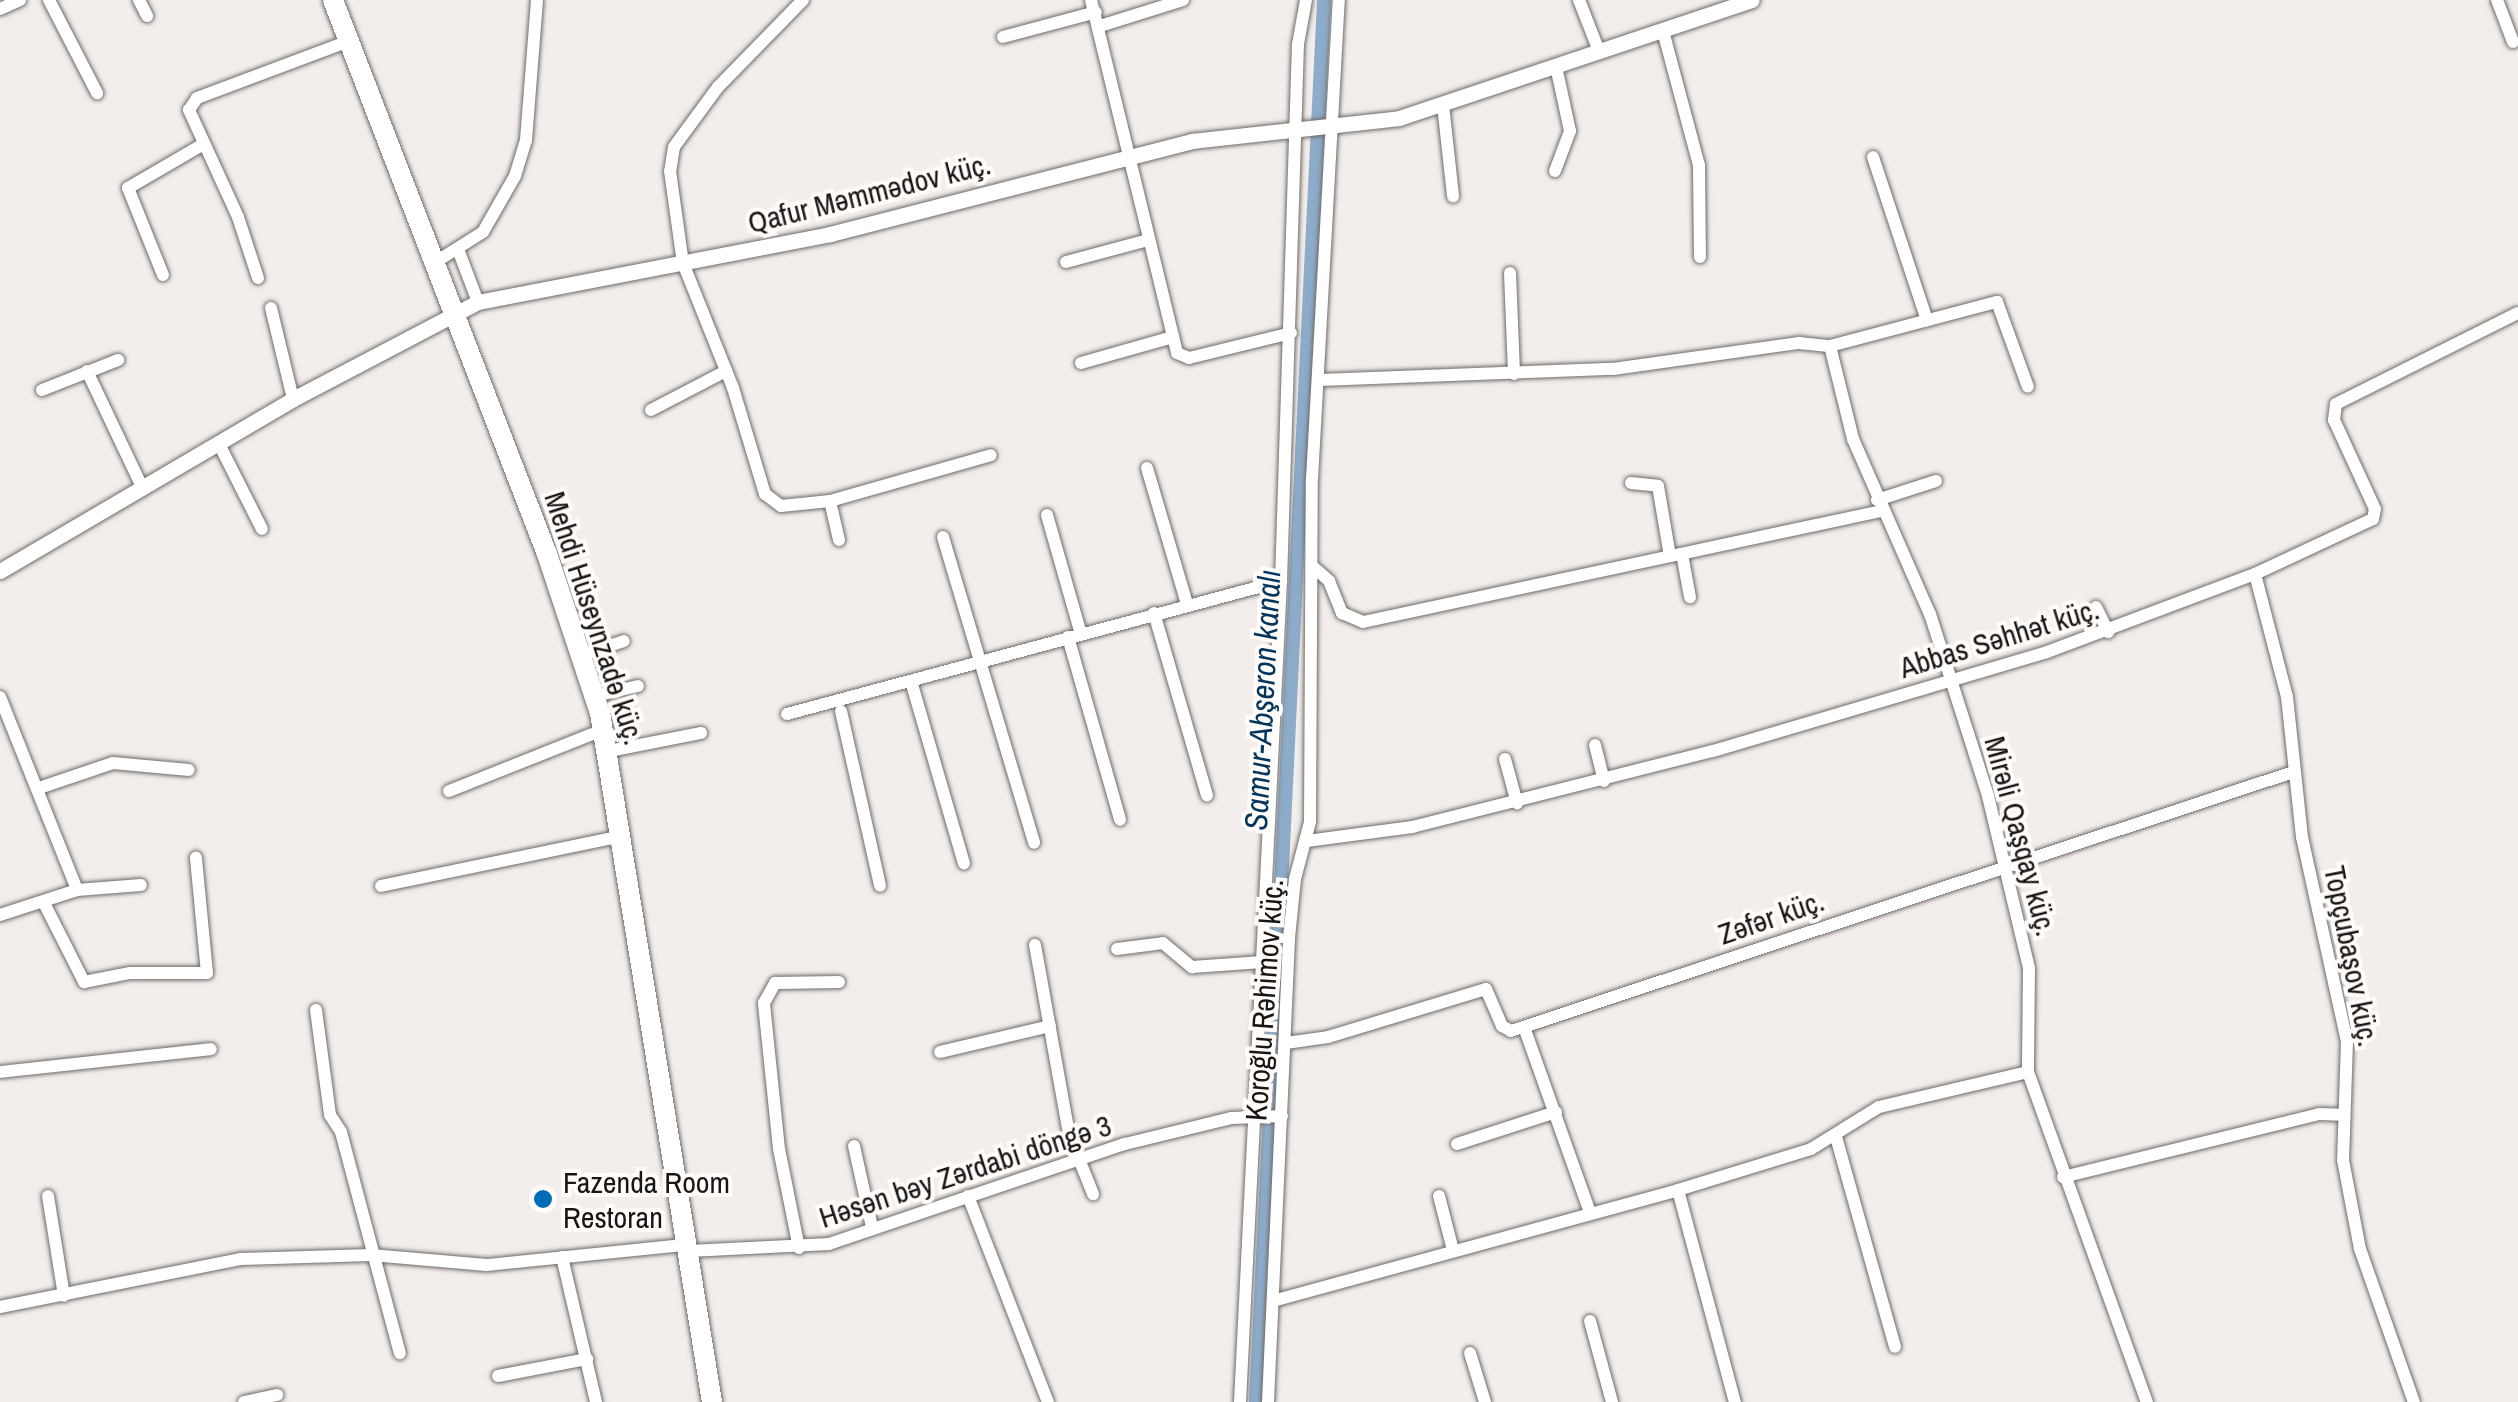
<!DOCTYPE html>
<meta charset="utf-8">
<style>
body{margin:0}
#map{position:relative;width:2518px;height:1402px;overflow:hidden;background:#f3eeeb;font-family:"Archivo Narrow",sans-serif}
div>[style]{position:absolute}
.canal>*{height:14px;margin:-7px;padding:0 7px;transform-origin:7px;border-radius:7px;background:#8dacca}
.roads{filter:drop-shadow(0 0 2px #6e6a67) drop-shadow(0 0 2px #6e6a67)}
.minor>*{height:12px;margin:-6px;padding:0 6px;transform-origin:6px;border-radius:6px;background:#fff}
.tertiary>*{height:15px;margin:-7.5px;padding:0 7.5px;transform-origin:7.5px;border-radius:7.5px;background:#fff}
.primary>*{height:20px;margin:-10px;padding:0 10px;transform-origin:10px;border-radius:10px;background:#fff}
.dots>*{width:28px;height:28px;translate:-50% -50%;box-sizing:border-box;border:5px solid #fffcfa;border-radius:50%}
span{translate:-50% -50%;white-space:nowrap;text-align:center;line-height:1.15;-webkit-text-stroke:8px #fffcfa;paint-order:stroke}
.street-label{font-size:30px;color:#181615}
.poi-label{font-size:30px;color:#181615}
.left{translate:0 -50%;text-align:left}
.water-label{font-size:32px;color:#03355d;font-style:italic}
</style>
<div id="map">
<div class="canal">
<i style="left:1256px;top:1402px;width:1404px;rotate:-87.22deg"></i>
</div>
<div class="roads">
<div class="minor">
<i style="left:49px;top:0;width:105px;rotate:62.7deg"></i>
<i style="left:139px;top:0;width:18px;rotate:63deg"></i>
<i style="left:803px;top:0;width:122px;rotate:134.3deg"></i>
<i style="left:718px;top:87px;width:74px;rotate:126.3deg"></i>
<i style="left:674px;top:147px;width:24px;rotate:99deg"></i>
<i style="left:670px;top:171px;width:93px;rotate:82deg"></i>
<i style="left:683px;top:263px;width:135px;rotate:68.2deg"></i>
<i style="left:733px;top:388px;width:111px;rotate:73.2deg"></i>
<i style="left:765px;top:494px;width:20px;rotate:37deg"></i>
<i style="left:781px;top:506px;width:49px;rotate:-5.8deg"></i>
<i style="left:830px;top:501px;width:167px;rotate:-15.9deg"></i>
<i style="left:1091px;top:0;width:363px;rotate:76.3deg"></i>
<i style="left:1177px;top:353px;width:13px;rotate:23deg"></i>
<i style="left:1189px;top:358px;width:105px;rotate:-13.8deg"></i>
<i style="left:1579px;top:0;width:55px;rotate:68.6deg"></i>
<i style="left:2497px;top:0;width:45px;rotate:69.1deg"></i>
<i style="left:0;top:9px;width:22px;rotate:-24deg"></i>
<i style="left:1100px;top:26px;width:87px;rotate:-17.4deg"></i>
<i style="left:1663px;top:31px;width:139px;rotate:75deg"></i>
<i style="left:1699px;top:165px;width:92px;rotate:89.4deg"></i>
<i style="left:1003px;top:37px;width:96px;rotate:-15deg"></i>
<i style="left:1443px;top:105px;width:92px;rotate:83.7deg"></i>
<i style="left:1873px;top:157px;width:172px;rotate:71.7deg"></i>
<i style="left:1555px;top:171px;width:43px;rotate:-69.4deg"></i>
<i style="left:1570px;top:131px;width:66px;rotate:-102.2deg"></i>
<i style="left:459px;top:252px;width:53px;rotate:69.2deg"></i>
<i style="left:1066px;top:262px;width:85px;rotate:-15deg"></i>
<i style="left:434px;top:263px;width:58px;rotate:-32.3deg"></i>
<i style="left:483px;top:232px;width:64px;rotate:-60.3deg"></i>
<i style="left:515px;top:176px;width:38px;rotate:-73deg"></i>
<i style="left:526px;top:140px;width:140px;rotate:-85.5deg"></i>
<i style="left:1510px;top:273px;width:101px;rotate:87.7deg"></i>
<i style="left:163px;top:275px;width:94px;rotate:-111.9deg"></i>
<i style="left:128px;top:188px;width:86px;rotate:-30.2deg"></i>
<i style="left:258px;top:278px;width:64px;rotate:-108.2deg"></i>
<i style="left:238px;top:217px;width:118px;rotate:-114.6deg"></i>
<i style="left:189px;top:110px;width:14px;rotate:-56deg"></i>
<i style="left:197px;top:98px;width:151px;rotate:-20.6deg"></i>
<i style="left:271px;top:308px;width:94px;rotate:76.4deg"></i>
<i style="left:1830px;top:346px;width:96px;rotate:76.1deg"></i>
<i style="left:1853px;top:439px;width:191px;rotate:66.3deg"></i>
<i style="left:1930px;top:614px;width:191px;rotate:72.3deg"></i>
<i style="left:1988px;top:796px;width:177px;rotate:76.6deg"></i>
<i style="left:2029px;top:968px;width:104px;rotate:90.6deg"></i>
<i style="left:2028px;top:1072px;width:351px;rotate:70.2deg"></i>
<i style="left:1081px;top:363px;width:96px;rotate:-15.8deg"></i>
<i style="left:87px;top:371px;width:128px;rotate:64.6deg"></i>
<i style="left:1320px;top:380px;width:293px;rotate:-2.2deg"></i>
<i style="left:1613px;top:369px;width:188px;rotate:-8deg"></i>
<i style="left:1799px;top:343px;width:31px;rotate:6deg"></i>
<i style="left:1830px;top:346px;width:173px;rotate:-14.8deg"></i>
<i style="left:1997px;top:302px;width:90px;rotate:70deg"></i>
<i style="left:42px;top:390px;width:82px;rotate:-21.5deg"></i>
<i style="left:651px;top:410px;width:85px;rotate:-27.5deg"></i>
<i style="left:219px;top:444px;width:95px;rotate:63.2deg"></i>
<i style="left:1147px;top:468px;width:142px;rotate:73.6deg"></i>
<i style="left:1631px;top:483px;width:27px;rotate:6deg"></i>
<i style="left:1658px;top:486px;width:71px;rotate:80.3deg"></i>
<i style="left:1877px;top:500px;width:62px;rotate:-17.9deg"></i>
<i style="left:830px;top:501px;width:40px;rotate:77deg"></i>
<i style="left:1047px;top:515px;width:124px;rotate:74.1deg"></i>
<i style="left:943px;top:537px;width:319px;rotate:73.4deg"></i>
<i style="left:1682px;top:554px;width:44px;rotate:79.5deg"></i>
<i style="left:1312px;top:566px;width:23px;rotate:41deg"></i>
<i style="left:1329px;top:581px;width:35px;rotate:68deg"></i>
<i style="left:1342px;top:613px;width:23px;rotate:23deg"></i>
<i style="left:1363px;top:622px;width:530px;rotate:-12.09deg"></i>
<i style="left:2255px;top:574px;width:127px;rotate:75.4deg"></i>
<i style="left:2287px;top:697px;width:141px;rotate:83.9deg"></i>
<i style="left:2302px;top:837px;width:209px;rotate:77.6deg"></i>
<i style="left:2347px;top:1041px;width:119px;rotate:91.9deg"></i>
<i style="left:2343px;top:1160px;width:91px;rotate:79.2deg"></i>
<i style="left:2360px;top:1249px;width:162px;rotate:70.6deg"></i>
<i style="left:2096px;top:607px;width:28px;rotate:64deg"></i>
<i style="left:1154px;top:613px;width:190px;rotate:73.8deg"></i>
<i style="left:1068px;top:637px;width:190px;rotate:74.1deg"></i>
<i style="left:582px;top:655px;width:44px;rotate:-18.4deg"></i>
<i style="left:911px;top:681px;width:190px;rotate:73.8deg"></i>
<i style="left:595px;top:696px;width:44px;rotate:-13.1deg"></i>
<i style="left:0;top:697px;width:208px;rotate:68.2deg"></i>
<i style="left:841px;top:711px;width:179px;rotate:77.4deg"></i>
<i style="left:787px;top:714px;width:512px;rotate:-15.07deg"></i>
<i style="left:1595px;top:745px;width:37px;rotate:76deg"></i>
<i style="left:609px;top:751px;width:94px;rotate:-11.1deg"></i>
<i style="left:1505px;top:759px;width:46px;rotate:74.7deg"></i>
<i style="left:39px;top:788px;width:78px;rotate:-18.7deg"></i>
<i style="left:113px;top:763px;width:76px;rotate:5.3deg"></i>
<i style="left:449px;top:791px;width:154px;rotate:-21.7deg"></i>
<i style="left:1307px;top:841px;width:106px;rotate:-7.6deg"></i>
<i style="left:1412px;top:827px;width:310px;rotate:-14.2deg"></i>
<i style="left:1713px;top:751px;width:348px;rotate:-16.5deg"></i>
<i style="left:2047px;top:652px;width:222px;rotate:-20.6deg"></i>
<i style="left:2255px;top:574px;width:130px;rotate:-25deg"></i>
<i style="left:2373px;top:519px;width:10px;rotate:-79deg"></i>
<i style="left:2375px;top:509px;width:98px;rotate:-114.7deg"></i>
<i style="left:2334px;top:420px;width:16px;rotate:-83deg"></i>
<i style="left:2336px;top:404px;width:203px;rotate:-26.6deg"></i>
<i style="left:381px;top:886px;width:236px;rotate:-11.7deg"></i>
<i style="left:44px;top:903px;width:89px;rotate:63.1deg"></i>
<i style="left:84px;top:982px;width:47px;rotate:-11.1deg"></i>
<i style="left:130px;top:973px;width:77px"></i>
<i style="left:207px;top:973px;width:116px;rotate:-95.5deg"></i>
<i style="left:0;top:915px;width:81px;rotate:-18deg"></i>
<i style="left:77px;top:890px;width:64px;rotate:-4.5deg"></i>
<i style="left:1035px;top:945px;width:192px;rotate:79.8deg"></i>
<i style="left:1069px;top:1134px;width:65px;rotate:68.2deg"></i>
<i style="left:1117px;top:949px;width:46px;rotate:-7.4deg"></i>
<i style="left:1163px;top:943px;width:38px;rotate:40deg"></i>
<i style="left:1192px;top:967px;width:70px;rotate:-4.1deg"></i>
<i style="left:316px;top:1010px;width:106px;rotate:82.4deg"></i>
<i style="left:330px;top:1115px;width:20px;rotate:57deg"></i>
<i style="left:341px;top:1132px;width:229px;rotate:75.1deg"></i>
<i style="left:1524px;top:1027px;width:196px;rotate:70.4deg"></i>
<i style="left:1286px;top:1043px;width:42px;rotate:-8.1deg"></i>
<i style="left:1328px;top:1037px;width:165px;rotate:-16.9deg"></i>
<i style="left:1486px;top:989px;width:40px;rotate:66.6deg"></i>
<i style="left:1502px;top:1026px;width:10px;rotate:29deg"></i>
<i style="left:1511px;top:1031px;width:824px;rotate:-18.32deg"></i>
<i style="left:940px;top:1052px;width:113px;rotate:-13.3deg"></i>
<i style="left:0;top:1072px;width:212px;rotate:-6.2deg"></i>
<i style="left:1836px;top:1137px;width:218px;rotate:74.3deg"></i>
<i style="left:1457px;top:1144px;width:104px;rotate:-17.9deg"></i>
<i style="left:854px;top:1146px;width:83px;rotate:77.5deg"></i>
<i style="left:2063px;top:1177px;width:264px;rotate:-13.8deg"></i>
<i style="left:2319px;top:1114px;width:23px;rotate:2deg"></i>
<i style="left:1678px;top:1190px;width:220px;rotate:75deg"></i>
<i style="left:48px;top:1196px;width:101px;rotate:80.9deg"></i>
<i style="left:968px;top:1196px;width:221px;rotate:68.8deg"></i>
<i style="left:1439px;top:1196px;width:56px;rotate:75.5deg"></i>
<i style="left:799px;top:1248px;width:101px;rotate:-101.4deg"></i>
<i style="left:779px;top:1149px;width:147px;rotate:-95.9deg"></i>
<i style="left:764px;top:1003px;width:23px;rotate:-61deg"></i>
<i style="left:775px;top:983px;width:64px;rotate:-0.9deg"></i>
<i style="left:689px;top:1251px;width:140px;rotate:-2.9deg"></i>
<i style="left:829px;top:1244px;width:312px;rotate:-18.7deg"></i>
<i style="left:1125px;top:1144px;width:110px;rotate:-13.7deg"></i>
<i style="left:1232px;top:1118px;width:50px;rotate:-2.3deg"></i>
<i style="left:562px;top:1257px;width:149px;rotate:76.8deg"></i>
<i style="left:1273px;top:1301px;width:420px;rotate:-15.3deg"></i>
<i style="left:1678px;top:1190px;width:139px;rotate:-17.1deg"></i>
<i style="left:1811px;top:1149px;width:80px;rotate:-31.7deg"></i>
<i style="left:1879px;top:1107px;width:153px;rotate:-13.2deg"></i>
<i style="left:0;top:1307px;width:246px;rotate:-11.3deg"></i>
<i style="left:241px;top:1259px;width:130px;rotate:-1.8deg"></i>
<i style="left:371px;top:1255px;width:116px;rotate:4.9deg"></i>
<i style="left:487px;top:1265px;width:189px;rotate:-5.8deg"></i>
<i style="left:1590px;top:1321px;width:84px;rotate:74.8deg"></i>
<i style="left:1470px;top:1353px;width:51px;rotate:73deg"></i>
<i style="left:498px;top:1376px;width:91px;rotate:-10.8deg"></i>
<i style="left:244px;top:1402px;width:34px;rotate:-12deg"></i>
<i style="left:1240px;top:1402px;width:822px;rotate:-87.14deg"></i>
<i style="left:1281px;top:581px;width:537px;rotate:-88.19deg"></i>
<i style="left:1298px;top:44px;width:45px;rotate:-79.7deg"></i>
<i style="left:1268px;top:1402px;width:464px;rotate:-87.4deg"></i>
<i style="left:1289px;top:938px;width:59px;rotate:-84.2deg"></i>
<i style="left:1295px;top:879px;width:59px;rotate:-75.3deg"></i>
<i style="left:1310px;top:822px;width:343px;rotate:-89.7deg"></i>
<i style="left:1312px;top:479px;width:480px;rotate:-86.8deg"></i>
</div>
<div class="tertiary">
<i style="left:0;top:571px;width:340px;rotate:-30.4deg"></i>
<i style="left:293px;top:399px;width:209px;rotate:-27.7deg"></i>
<i style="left:478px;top:302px;width:359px;rotate:-10.9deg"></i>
<i style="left:830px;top:234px;width:374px;rotate:-14.4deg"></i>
<i style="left:1192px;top:141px;width:208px;rotate:-6.3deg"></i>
<i style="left:1399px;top:118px;width:372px;rotate:-18.5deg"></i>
</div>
<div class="primary">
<i style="left:333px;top:0;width:594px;rotate:68.88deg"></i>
<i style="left:547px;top:554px;width:168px;rotate:71.6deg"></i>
<i style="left:600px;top:713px;width:698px;rotate:80.77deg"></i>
</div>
</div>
<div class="dots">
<i style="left:543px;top:1199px;background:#016db8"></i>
</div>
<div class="street-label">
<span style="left:869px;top:193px;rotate:-14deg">Qafur Məmmədov küç.</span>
<span style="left:595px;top:618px;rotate:72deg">Mehdi Hüseynzadə küç.</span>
<span style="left:1999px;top:638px;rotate:-17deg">Abbas Səhhət küç.</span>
<span style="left:2021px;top:836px;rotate:75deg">Mirəli Qaşqay küç.</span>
<span style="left:1771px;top:917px;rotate:-19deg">Zəfər küç.</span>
<span style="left:2352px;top:956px;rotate:79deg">Topçubaşov küç.</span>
<span style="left:1264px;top:1000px;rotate:-86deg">Koroğlu Rəhimov küç.</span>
<span style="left:965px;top:1171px;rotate:-18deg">Həsən bəy Zərdabi döngə 3</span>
</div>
<div class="poi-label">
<span class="left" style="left:563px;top:1199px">Fazenda Room<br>Restoran</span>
</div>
<div class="water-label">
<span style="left:1263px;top:700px;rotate:-87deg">Samur-Abşeron kanalı</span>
</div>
</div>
